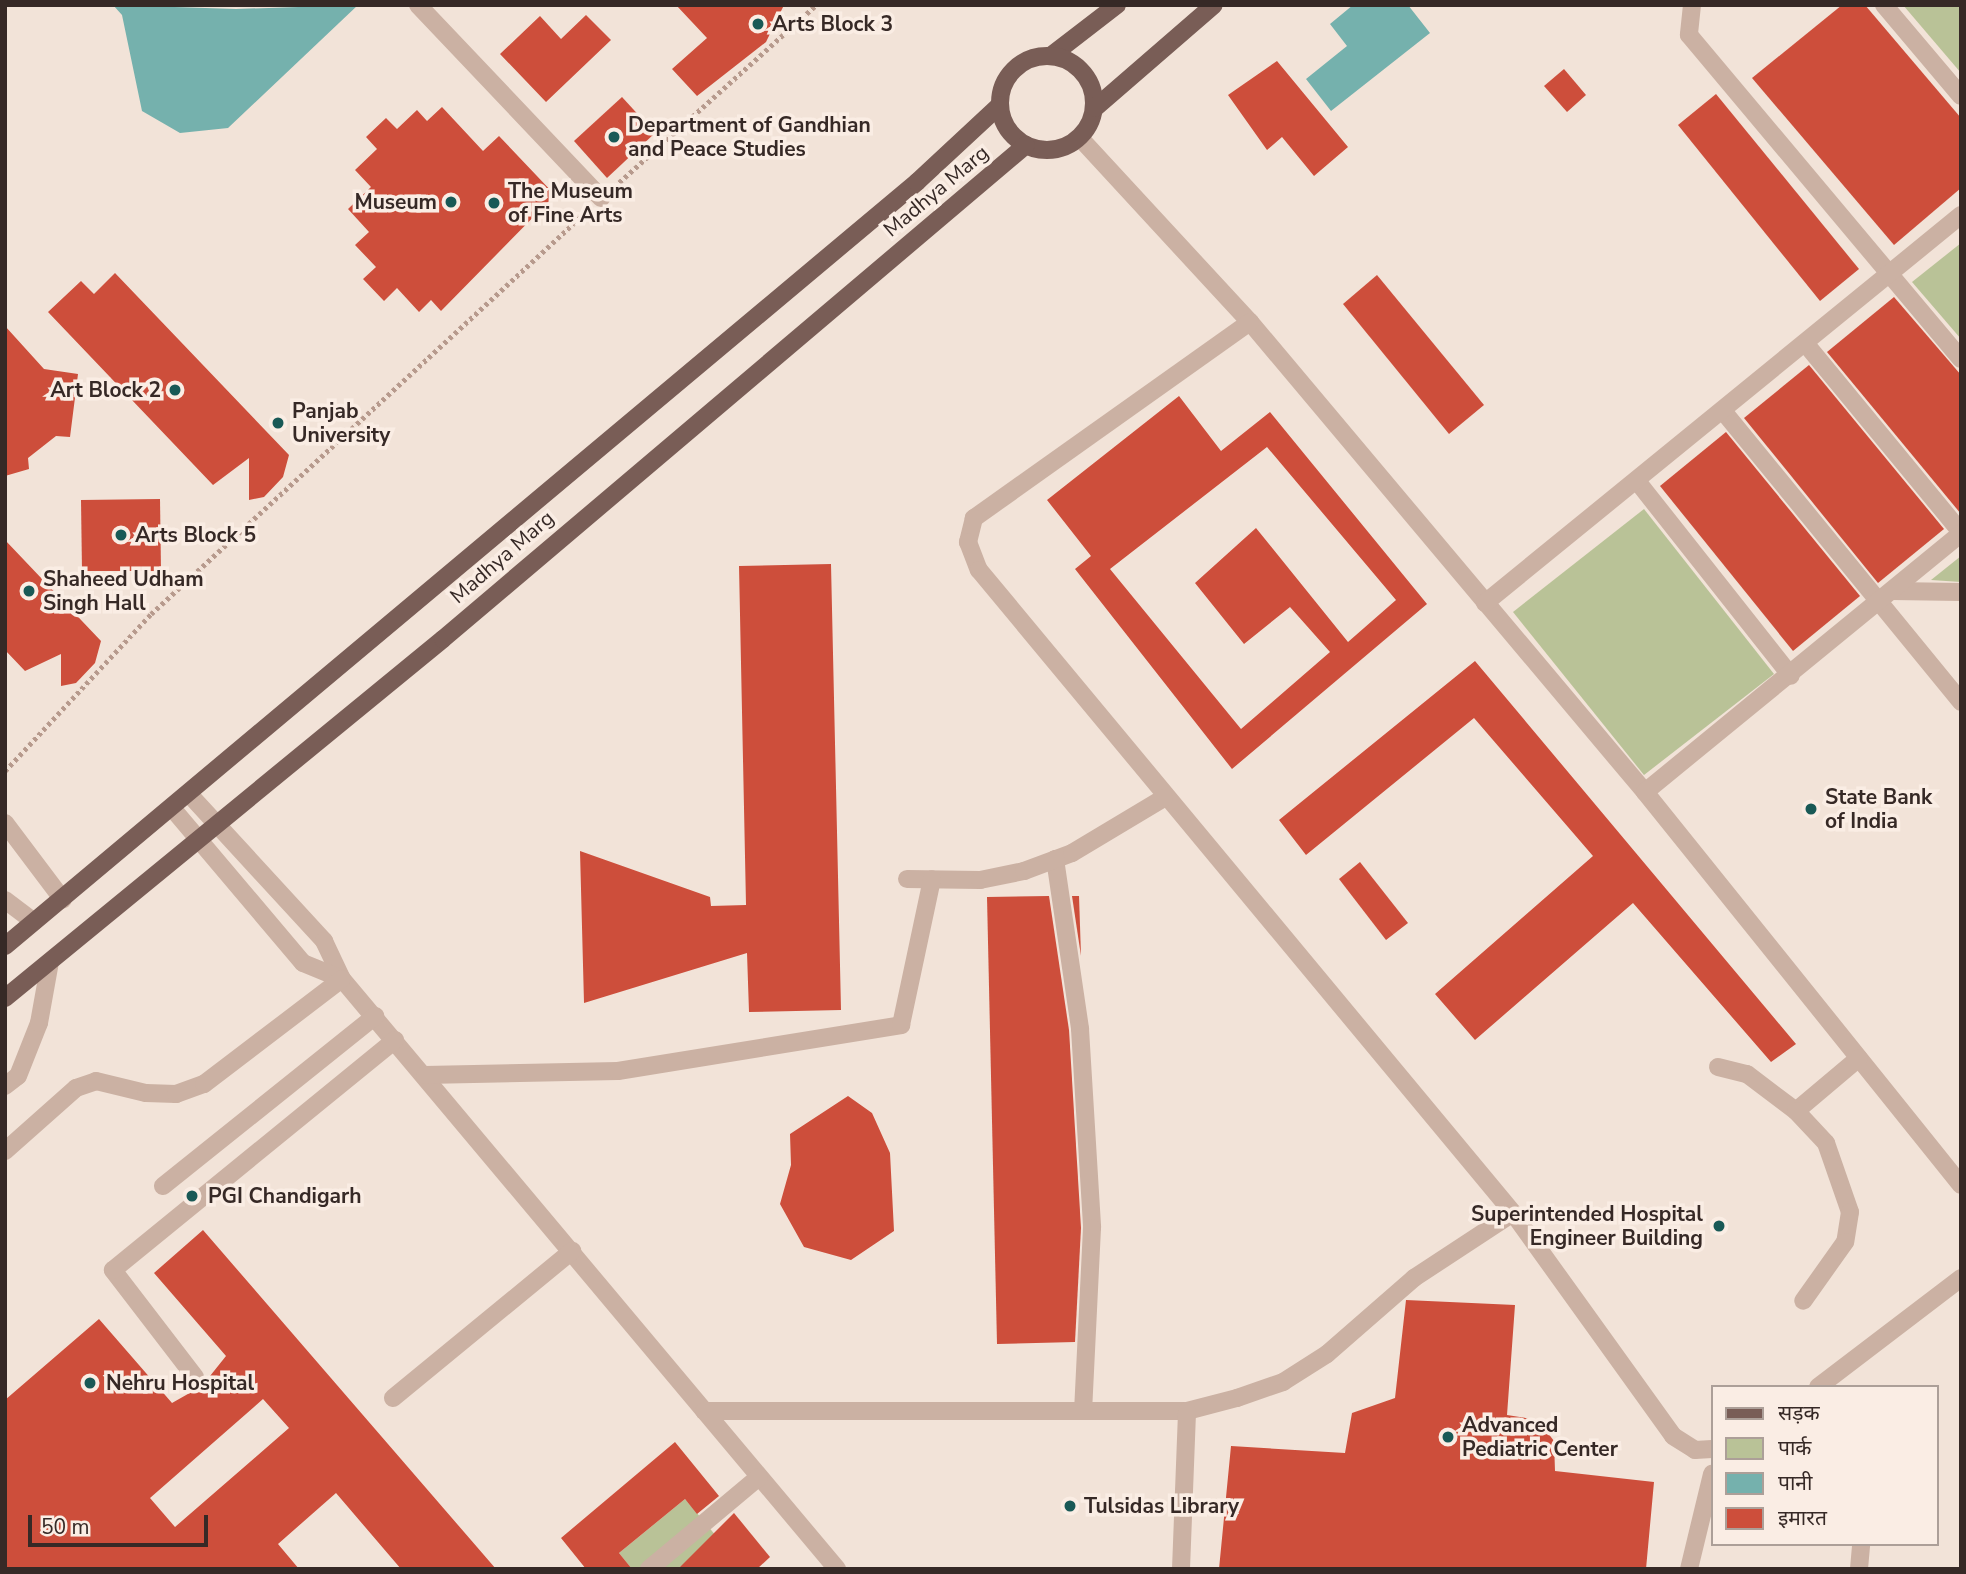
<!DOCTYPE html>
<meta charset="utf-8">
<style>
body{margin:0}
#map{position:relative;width:1966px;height:1574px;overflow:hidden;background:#f2e3d8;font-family:"Nunito Sans","Noto Sans Devanagari",sans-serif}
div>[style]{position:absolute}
.green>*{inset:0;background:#b9c297}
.water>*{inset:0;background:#75b1ad}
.building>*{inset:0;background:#cd4e3b}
.path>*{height:4.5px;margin-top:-2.25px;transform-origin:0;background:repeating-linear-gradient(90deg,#b79a8d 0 3.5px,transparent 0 7px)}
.minor>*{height:18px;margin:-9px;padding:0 9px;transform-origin:9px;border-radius:9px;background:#cbb1a3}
.major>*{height:18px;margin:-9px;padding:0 9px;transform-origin:9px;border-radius:9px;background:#795d56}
.major>.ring{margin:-9px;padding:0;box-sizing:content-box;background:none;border:18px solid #795d56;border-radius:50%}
.dots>*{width:19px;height:19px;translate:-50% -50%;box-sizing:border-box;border:4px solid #faede4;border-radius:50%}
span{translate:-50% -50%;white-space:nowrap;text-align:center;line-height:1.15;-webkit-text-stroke:7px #faede4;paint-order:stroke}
.poi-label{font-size:21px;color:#362926;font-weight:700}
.left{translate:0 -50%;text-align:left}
.right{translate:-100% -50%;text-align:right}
.street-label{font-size:21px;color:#362926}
.frame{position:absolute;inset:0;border:7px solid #362926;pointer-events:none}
.legend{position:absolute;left:1711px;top:1385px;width:228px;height:161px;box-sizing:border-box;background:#faede4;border:2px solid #ac9f98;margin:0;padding:9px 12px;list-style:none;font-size:21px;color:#362926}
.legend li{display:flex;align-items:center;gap:14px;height:35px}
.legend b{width:35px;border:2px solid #ac9f98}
.scale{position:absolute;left:28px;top:1515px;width:180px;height:32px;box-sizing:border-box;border:4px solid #362926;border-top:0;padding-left:9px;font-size:21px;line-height:24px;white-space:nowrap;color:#362926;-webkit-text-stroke:5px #faede4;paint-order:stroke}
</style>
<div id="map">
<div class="green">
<i style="clip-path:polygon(1903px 5px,1961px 5px,1961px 73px)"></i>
<i style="clip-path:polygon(1961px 243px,1961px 339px,1912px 282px)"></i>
<i style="clip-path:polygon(1644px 509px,1774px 674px,1644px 775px,1513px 612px)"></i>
<i style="clip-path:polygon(1961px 556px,1961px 582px,1931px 580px)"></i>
<i style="clip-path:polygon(685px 1499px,717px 1537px,678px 1569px,632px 1569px,619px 1553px)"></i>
</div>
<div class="water">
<i style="clip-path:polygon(113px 5px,236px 9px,358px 5px,228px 128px,180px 133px,142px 111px,122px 15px)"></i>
<i style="clip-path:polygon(1353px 5px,1408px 5px,1430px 33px,1331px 111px,1306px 79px,1347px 46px,1330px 24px)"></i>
</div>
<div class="building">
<i style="clip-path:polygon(676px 5px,784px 5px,766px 42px,697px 96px,672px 69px,707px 38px)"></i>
<i style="clip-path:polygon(1842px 5px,1865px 5px,1961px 118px,1961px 188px,1894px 245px,1752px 78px)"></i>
<i style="clip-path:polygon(586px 15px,611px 40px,546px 102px,500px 54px,540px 16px,561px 39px)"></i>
<i style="clip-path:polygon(1277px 61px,1348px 147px,1314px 176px,1282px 137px,1267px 150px,1228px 95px)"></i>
<i style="clip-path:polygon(1564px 69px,1586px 95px,1567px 112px,1544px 86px)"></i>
<i style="clip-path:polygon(1716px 94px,1859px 269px,1820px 301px,1678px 125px)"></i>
<i style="clip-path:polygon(622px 97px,655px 133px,607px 178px,574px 141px)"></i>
<i style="clip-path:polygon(442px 107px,483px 151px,499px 136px,555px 195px,441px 311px,431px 300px,419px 312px,397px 288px,384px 301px,363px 279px,376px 267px,355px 245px,369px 232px,348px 209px,371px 187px,355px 170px,377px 149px,366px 137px,386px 118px,397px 129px,417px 110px,427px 121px)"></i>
<i style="clip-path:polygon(115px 273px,289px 455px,283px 477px,264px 497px,249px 500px,249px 458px,213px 485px,48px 312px,81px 281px,94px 294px)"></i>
<i style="clip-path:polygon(1377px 275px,1484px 405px,1449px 434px,1343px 304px)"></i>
<i style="clip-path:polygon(1894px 297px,1961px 375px,1961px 514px,1827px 352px)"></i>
<i style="clip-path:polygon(5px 326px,44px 369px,78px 374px,70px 437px,56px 436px,28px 458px,29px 469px,5px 476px)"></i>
<i style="clip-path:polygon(1809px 365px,1944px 529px,1878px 583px,1744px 418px)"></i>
<i style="clip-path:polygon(evenodd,1179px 396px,1221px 451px,1270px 412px,1427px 604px,1232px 769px,1075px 569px,1091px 556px,1047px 500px,1179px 396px,1267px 447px,1396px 600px,1348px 642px,1256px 528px,1195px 583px,1244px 644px,1290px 607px,1330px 652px,1241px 729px,1110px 569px,1267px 447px)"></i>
<i style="clip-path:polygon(1726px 432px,1860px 596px,1793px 651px,1660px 486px)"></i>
<i style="clip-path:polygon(160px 499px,161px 571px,82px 571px,81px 500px)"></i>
<i style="clip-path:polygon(5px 540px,101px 641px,95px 663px,76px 683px,61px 686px,61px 654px,25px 671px,5px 650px)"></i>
<i style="clip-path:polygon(831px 564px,841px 1010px,749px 1012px,747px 953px,584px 1003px,580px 851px,710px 897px,711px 906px,746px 905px,739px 566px)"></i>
<i style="clip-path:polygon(1475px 661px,1796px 1044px,1771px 1062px,1633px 903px,1475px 1040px,1435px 994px,1593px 856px,1474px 718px,1306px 855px,1279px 820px)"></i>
<i style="clip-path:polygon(1360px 862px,1408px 923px,1386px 940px,1339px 879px)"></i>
<i style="clip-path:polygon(1049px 896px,1069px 1030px,1081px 1228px,1075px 1342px,997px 1344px,987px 897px)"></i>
<i style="clip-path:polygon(1072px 896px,1079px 896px,1081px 956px)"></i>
<i style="clip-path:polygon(848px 1096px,872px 1113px,890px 1153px,894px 1231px,851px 1260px,804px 1247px,780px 1204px,791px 1165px,790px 1134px)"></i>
<i style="clip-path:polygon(evenodd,203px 1230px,496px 1569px,401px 1569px,336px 1493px,278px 1544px,299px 1569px,5px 1569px,5px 1400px,99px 1319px,172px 1403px,202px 1386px,226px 1356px,154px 1273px,203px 1230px,263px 1399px,289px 1428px,175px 1527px,150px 1498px,263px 1399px)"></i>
<i style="clip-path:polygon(1406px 1300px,1515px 1305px,1507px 1415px,1538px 1420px,1554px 1441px,1555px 1471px,1654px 1482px,1646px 1569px,1219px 1569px,1231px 1446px,1345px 1453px,1352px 1413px,1395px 1398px)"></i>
<i style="clip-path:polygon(675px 1442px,719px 1496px,697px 1514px,685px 1499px,619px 1553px,632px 1569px,586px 1569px,561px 1538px)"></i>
<i style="clip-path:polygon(734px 1513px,770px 1557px,757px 1569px,678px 1569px)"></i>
</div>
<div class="path">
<i style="left:614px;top:187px;width:272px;rotate:-42deg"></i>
<i style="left:5px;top:771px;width:214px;rotate:-47.1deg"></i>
<i style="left:151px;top:614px;width:594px;rotate:-42.75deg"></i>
</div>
<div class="minor">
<i style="left:418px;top:5px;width:266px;rotate:46.5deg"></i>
<i style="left:1692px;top:5px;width:30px;rotate:96deg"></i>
<i style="left:1689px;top:35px;width:423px;rotate:50deg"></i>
<i style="left:1884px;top:5px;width:119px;rotate:49.8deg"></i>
<i style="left:1080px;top:138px;width:251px;rotate:47.3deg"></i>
<i style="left:1250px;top:322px;width:614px;rotate:49.96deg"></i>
<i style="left:1645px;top:792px;width:504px;rotate:51.2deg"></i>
<i style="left:1250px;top:322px;width:339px;rotate:144.6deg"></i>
<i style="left:974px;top:518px;width:25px;rotate:104deg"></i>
<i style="left:968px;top:542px;width:30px;rotate:69deg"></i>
<i style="left:979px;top:570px;width:836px;rotate:50.29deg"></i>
<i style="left:1513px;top:1213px;width:274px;rotate:54.3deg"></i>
<i style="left:1673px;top:1436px;width:26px;rotate:32deg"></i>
<i style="left:1695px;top:1450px;width:17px;rotate:-3deg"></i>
<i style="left:1805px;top:343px;width:245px;rotate:50.5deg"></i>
<i style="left:1723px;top:411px;width:376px;rotate:50.7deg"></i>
<i style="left:1637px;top:481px;width:248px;rotate:51.7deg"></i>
<i style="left:1892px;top:591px;width:69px;rotate:0.8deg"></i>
<i style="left:1485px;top:603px;width:614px;rotate:-39.18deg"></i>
<i style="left:1645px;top:792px;width:409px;rotate:-39.3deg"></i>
<i style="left:189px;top:794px;width:200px;rotate:47.4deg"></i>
<i style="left:324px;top:941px;width:42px;rotate:64.7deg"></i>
<i style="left:342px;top:979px;width:770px;rotate:50deg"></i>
<i style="left:172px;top:808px;width:203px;rotate:49.8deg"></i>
<i style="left:303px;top:963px;width:42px;rotate:22.3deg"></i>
<i style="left:5px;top:823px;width:96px;rotate:53deg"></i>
<i style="left:1055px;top:859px;width:172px;rotate:81.6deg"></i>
<i style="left:1080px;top:1029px;width:199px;rotate:86.5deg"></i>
<i style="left:1092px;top:1228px;width:183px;rotate:92.8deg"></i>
<i style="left:907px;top:879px;width:73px;rotate:0.8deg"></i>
<i style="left:980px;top:880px;width:45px;rotate:-11.6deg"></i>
<i style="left:1024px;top:871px;width:51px;rotate:-20.6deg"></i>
<i style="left:1072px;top:853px;width:107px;rotate:-30.9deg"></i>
<i style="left:5px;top:900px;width:36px;rotate:37deg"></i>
<i style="left:1718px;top:1067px;width:30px;rotate:14deg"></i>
<i style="left:1747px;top:1074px;width:61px;rotate:37.1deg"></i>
<i style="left:1796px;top:1111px;width:82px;rotate:-40.1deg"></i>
<i style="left:425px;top:1075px;width:193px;rotate:-1.2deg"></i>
<i style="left:618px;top:1071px;width:287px;rotate:-9.2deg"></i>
<i style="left:901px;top:1025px;width:149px;rotate:-78deg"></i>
<i style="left:5px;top:1086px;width:16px;rotate:-38deg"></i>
<i style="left:18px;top:1076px;width:57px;rotate:-68.4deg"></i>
<i style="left:39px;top:1023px;width:62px;rotate:-79.8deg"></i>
<i style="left:1796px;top:1111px;width:44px;rotate:46.8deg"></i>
<i style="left:1826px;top:1143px;width:73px;rotate:70.8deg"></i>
<i style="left:1850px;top:1212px;width:30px;rotate:99deg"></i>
<i style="left:1845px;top:1242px;width:72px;rotate:125.4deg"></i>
<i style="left:5px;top:1151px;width:95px;rotate:-41.6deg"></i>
<i style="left:76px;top:1088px;width:21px;rotate:-19deg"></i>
<i style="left:96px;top:1081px;width:51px;rotate:13.5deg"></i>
<i style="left:146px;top:1093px;width:30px;rotate:2deg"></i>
<i style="left:176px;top:1094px;width:30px;rotate:-20deg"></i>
<i style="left:204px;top:1084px;width:173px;rotate:-37.3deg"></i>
<i style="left:163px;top:1186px;width:272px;rotate:-38.7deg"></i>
<i style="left:195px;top:1377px;width:135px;rotate:-127.5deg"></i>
<i style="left:113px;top:1270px;width:364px;rotate:-39.2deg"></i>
<i style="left:1818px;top:1387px;width:180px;rotate:-37.3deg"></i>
<i style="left:393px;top:1398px;width:232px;rotate:-39.4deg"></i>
<i style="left:704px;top:1411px;width:483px"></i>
<i style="left:1187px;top:1411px;width:52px;rotate:-14.6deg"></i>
<i style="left:1237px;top:1398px;width:49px;rotate:-19.2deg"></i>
<i style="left:1283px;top:1382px;width:52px;rotate:-32.5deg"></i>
<i style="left:1327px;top:1354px;width:116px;rotate:-41.1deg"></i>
<i style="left:1414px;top:1278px;width:118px;rotate:-33.3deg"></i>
<i style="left:649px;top:1569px;width:143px;rotate:-39.9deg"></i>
<i style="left:1181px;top:1569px;width:158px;rotate:-87.8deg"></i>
<i style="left:1689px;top:1569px;width:98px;rotate:-76.4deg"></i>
<i style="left:1859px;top:1569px;width:25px;rotate:-85deg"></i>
</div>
<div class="major">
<i style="left:1052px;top:55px;width:82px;rotate:-37.6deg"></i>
<i class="ring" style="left:1000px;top:56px;width:76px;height:76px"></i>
<i style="left:1095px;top:108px;width:157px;rotate:-40.9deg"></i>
<i style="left:5px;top:946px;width:1190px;rotate:-39.95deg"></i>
<i style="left:917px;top:182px;width:113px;rotate:-42.9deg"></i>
<i style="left:5px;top:998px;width:566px;rotate:-39.34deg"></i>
<i style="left:443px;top:639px;width:764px;rotate:-40.28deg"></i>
</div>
<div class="dots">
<i style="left:758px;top:24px;background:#195956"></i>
<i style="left:614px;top:137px;background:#195956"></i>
<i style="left:451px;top:202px;background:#195956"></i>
<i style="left:494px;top:203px;background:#195956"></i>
<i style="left:175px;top:390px;background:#195956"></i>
<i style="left:278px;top:423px;background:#195956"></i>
<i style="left:121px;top:535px;background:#195956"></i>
<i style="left:29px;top:591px;background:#195956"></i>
<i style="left:1811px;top:809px;background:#195956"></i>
<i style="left:192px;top:1196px;background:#195956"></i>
<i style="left:1719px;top:1226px;background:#195956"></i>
<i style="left:90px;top:1383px;background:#195956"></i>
<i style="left:1448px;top:1437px;background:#195956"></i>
<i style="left:1070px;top:1506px;background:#195956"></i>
</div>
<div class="poi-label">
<span class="left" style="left:772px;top:24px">Arts Block 3</span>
<span class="left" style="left:628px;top:137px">Department of Gandhian<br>and Peace Studies</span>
<span class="left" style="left:508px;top:203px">The Museum<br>of Fine Arts</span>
<span class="right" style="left:437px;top:202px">Museum</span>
<span class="right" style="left:161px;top:390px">Art Block 2</span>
<span class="left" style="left:292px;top:423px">Panjab<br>University</span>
<span class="left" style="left:135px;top:535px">Arts Block 5</span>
<span class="left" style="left:43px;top:591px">Shaheed Udham<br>Singh Hall</span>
<span class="left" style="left:1825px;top:809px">State Bank<br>of India</span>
<span class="left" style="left:208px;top:1196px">PGI Chandigarh</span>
<span class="right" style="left:1703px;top:1226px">Superintended Hospital<br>Engineer Building</span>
<span class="left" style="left:106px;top:1383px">Nehru Hospital</span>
<span class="left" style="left:1462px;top:1437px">Advanced<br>Pediatric Center</span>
<span class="left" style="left:1084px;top:1506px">Tulsidas Library</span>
</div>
<div class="street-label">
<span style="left:936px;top:191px;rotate:-40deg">Madhya Marg</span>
<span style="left:502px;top:557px;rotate:-41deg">Madhya Marg</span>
</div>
<div class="frame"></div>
<ul class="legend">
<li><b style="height:9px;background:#795d56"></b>सड़क</li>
<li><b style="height:19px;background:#b9c297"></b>पार्क</li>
<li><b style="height:19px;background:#75b1ad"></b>पानी</li>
<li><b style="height:19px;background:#cd4e3b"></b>इमारत</li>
</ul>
<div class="scale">50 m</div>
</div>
